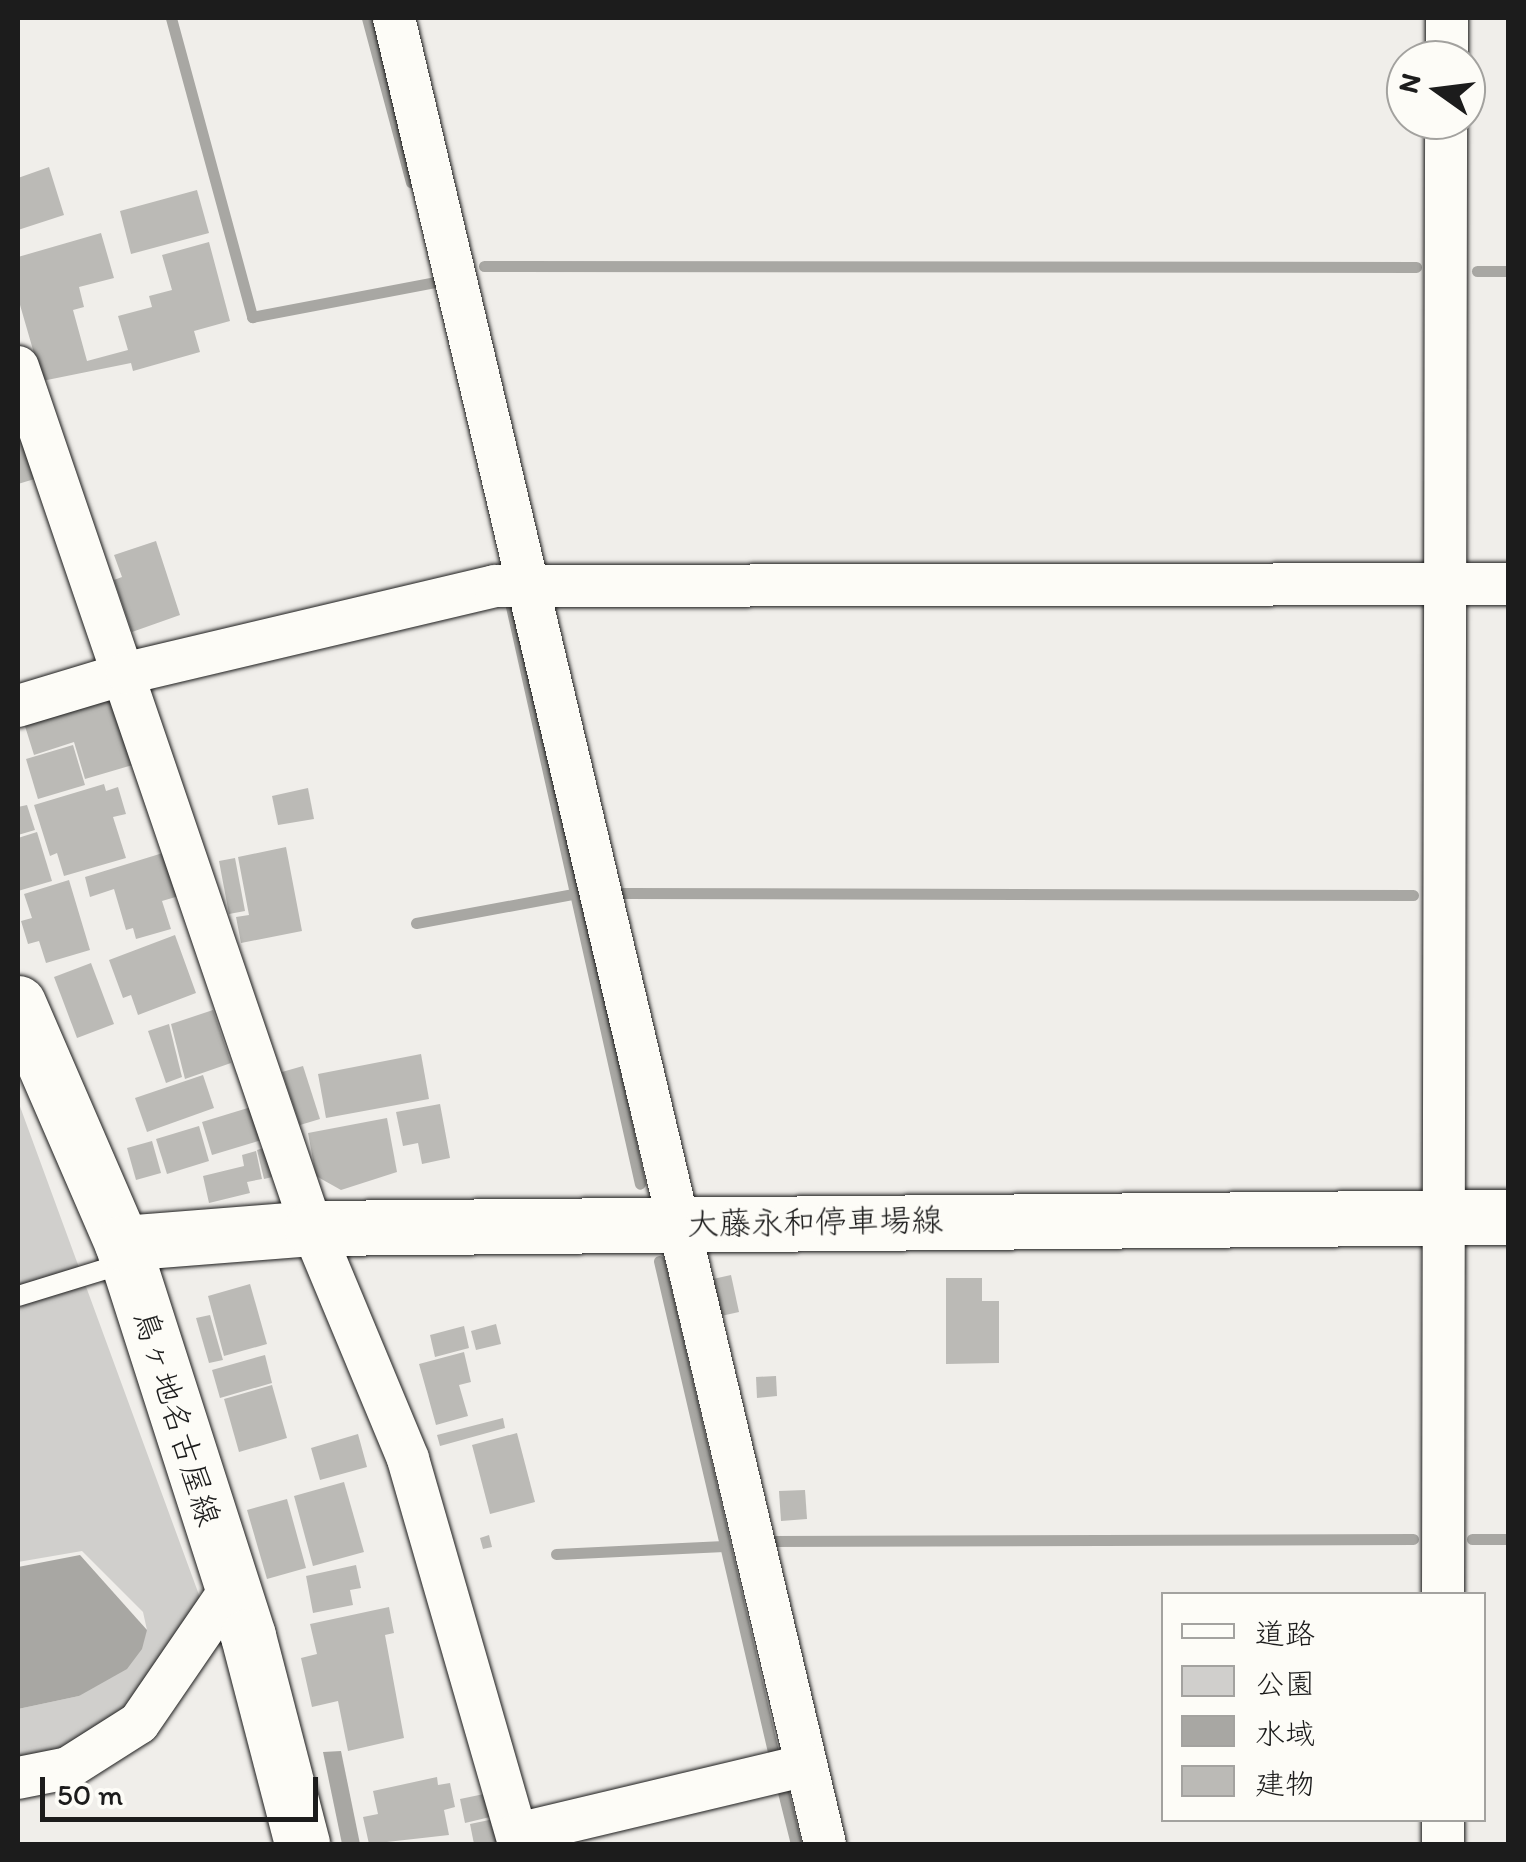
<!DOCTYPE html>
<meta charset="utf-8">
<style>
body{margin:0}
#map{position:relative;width:1526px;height:1862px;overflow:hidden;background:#f0eeea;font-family:Itim,"Klee One",sans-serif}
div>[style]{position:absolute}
.green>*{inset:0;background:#d0cfcc}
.water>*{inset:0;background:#a8a7a3}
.stream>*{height:11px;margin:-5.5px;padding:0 5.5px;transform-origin:5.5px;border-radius:5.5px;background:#a8a7a3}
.building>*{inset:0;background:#bbbab6}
.roads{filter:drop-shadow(0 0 2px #1c1c1c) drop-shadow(0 0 2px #1c1c1c)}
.lane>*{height:20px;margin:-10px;padding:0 10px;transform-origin:10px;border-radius:10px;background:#fdfcf7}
.street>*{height:42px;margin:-21px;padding:0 21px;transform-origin:21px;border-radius:21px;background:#fdfcf7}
.secondary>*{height:55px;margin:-27.5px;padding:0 27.5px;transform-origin:27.5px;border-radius:27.5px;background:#fdfcf7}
span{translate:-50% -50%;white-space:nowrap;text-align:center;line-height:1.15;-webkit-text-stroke:8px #fdfcf7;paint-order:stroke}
.street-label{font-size:32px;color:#1c1c1c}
.frame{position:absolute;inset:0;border:20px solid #1c1c1c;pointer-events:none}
.legend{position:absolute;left:1161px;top:1592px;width:325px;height:230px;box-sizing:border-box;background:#fdfcf7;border:2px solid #a3a29f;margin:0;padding:12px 18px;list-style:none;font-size:30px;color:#1c1c1c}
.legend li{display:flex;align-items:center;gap:20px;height:50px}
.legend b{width:50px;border:2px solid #a3a29f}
.north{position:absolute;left:1386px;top:40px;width:100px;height:100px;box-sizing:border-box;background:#fdfcf7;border:2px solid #a3a29f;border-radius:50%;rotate:284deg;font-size:28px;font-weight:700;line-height:40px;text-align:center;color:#1c1c1c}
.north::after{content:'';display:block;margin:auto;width:35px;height:45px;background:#1c1c1c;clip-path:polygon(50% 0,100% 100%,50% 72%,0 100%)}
.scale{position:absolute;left:40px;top:1777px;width:278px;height:45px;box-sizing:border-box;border:5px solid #1c1c1c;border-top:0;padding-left:12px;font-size:30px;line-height:35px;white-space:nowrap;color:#1c1c1c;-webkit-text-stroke:8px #fdfcf7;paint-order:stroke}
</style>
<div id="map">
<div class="green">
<i style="clip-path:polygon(18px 1101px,206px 1614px,106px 1738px,18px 1768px,18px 1709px,79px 1696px,147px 1630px,143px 1612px,82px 1551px,18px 1562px)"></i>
</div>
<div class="water">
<i style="clip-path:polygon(80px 1555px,147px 1630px,142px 1649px,127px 1669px,79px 1696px,18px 1709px,18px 1567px)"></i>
<i style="clip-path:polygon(341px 1751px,360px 1844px,342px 1844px,323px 1752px)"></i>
</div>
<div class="stream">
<i style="left:171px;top:18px;width:310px;rotate:74.8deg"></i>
<i style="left:252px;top:317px;width:186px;rotate:-10.8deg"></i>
<i style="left:367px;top:18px;width:170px;rotate:75deg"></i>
<i style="left:484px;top:266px;width:932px;rotate:0.06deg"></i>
<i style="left:1477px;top:271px;width:31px"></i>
<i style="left:510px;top:602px;width:596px;rotate:77.41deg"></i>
<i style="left:623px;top:893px;width:790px;rotate:0.15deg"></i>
<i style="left:416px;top:923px;width:160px;rotate:-10.5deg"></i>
<i style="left:659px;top:1261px;width:508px;rotate:76.92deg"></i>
<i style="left:1472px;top:1539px;width:36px"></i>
<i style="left:771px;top:1541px;width:642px;rotate:-0.18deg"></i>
<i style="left:556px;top:1554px;width:168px;rotate:-2.7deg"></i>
<i style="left:780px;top:1780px;width:66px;rotate:76deg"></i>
</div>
<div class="building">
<i style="clip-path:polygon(49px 167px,64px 215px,18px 230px,18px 178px)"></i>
<i style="clip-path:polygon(197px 190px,209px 233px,131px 254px,120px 211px)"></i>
<i style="clip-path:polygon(101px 233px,114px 278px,79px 287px,84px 307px,73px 310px,87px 361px,128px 350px,118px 316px,152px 307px,149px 296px,172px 290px,162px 255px,209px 242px,230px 321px,194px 331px,200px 352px,133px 371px,131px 363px,42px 381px,18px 298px,18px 257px)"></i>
<i style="clip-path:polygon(18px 430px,41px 477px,18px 484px)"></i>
<i style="clip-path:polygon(156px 541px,180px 615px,132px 632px,114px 580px,122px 577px,114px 555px)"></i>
<i style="clip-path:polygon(114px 696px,136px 764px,85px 779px,74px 742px,34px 755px,24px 723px)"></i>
<i style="clip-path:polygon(73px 745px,85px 785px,38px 799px,26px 759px)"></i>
<i style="clip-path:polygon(104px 784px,106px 791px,118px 787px,126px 814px,113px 817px,126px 858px,64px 876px,57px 853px,50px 856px,34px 805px)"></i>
<i style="clip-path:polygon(308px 788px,314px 819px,278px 825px,272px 796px)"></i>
<i style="clip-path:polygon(27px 805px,35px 830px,18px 835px,18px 807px)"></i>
<i style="clip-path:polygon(37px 832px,52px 881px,18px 891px,18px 838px)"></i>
<i style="clip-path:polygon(286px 847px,302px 931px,241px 943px,236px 917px,249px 915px,238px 857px)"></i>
<i style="clip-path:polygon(166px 852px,179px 896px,162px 901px,171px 929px,136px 939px,133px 928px,126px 930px,114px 889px,90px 897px,85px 877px)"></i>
<i style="clip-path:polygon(235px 858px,245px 911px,229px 914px,219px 861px)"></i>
<i style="clip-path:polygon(69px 880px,90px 950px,46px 963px,39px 941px,28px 944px,21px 921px,32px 918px,24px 894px)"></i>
<i style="clip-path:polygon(175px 935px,196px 993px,138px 1015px,131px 995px,123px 998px,109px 960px)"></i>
<i style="clip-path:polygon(91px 963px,114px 1024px,77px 1038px,54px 977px)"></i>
<i style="clip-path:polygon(213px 1010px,231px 1063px,185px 1079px,171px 1024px)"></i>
<i style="clip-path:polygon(169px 1024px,182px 1077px,166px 1083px,148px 1031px)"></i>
<i style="clip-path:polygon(421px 1054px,429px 1099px,326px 1118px,318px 1074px)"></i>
<i style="clip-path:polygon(303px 1066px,320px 1119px,300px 1125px,282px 1072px)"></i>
<i style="clip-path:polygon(203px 1075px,214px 1108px,147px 1132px,135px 1098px)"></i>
<i style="clip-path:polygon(440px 1104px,450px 1158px,422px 1164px,418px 1143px,403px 1146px,396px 1112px)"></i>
<i style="clip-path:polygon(258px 1105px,268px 1138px,212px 1155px,202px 1122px)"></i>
<i style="clip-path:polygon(387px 1118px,397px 1172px,341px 1190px,316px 1176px,308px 1133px)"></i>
<i style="clip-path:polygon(199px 1126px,209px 1161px,167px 1174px,156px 1139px)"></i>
<i style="clip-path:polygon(152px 1141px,161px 1173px,136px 1180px,127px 1148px)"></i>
<i style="clip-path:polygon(273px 1145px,280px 1175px,264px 1179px,257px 1150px)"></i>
<i style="clip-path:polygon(256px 1151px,262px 1179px,247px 1182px,250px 1193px,209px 1203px,203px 1176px,244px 1166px,242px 1155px)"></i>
<i style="clip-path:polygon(731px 1275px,739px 1312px,721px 1316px,713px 1279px)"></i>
<i style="clip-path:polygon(946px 1278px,982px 1278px,982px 1301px,999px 1301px,999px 1363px,946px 1364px)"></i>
<i style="clip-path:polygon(250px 1284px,267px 1344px,224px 1356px,208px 1296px)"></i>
<i style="clip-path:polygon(210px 1315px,223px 1360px,209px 1363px,196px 1318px)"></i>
<i style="clip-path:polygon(496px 1324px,501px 1344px,476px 1350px,471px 1331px)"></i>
<i style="clip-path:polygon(464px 1326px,469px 1348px,435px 1357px,430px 1335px)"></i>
<i style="clip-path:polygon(464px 1352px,471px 1382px,459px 1385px,468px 1416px,436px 1425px,419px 1364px)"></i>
<i style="clip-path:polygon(265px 1355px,272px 1383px,220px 1398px,212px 1370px)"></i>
<i style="clip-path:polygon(776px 1376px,777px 1396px,757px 1398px,756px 1377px)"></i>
<i style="clip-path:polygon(272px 1385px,287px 1438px,239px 1452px,224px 1399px)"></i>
<i style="clip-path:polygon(503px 1418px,505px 1428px,440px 1446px,437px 1435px)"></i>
<i style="clip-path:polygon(517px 1433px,535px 1502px,490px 1514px,472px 1445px)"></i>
<i style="clip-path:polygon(358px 1434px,367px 1467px,320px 1480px,311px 1448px)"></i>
<i style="clip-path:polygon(344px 1482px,364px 1552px,313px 1566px,294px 1496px)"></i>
<i style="clip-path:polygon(805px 1490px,807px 1519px,781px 1521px,779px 1491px)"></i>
<i style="clip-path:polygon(287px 1499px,306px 1568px,267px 1579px,247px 1510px)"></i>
<i style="clip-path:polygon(489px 1535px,492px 1547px,483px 1549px,480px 1538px)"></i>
<i style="clip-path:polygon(356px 1565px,361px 1588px,350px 1590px,353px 1605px,313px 1613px,306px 1576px)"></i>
<i style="clip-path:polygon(389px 1607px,394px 1633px,385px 1635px,404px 1738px,348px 1751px,338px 1701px,312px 1707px,301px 1658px,317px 1654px,310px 1624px)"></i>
<i style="clip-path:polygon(437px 1777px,438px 1785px,450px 1783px,455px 1807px,444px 1810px,449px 1835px,369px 1844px,363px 1817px,378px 1814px,373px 1791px)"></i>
<i style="clip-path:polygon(484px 1794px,490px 1817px,465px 1823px,460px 1799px)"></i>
<i style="clip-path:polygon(494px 1819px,499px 1844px,474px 1844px,470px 1824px)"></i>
</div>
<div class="roads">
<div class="lane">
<i style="left:18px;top:1296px;width:112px;rotate:-17.1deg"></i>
</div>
<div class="street">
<i style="left:394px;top:18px;width:1876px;rotate:76.72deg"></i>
<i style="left:1447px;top:60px;width:42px;rotate:-90deg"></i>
<i style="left:18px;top:367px;width:910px;rotate:71.15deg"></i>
<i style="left:312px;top:1228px;width:250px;rotate:67.4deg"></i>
<i style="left:408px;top:1459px;width:401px;rotate:73.9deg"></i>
<i style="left:18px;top:706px;width:114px;rotate:-16.8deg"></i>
<i style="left:127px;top:673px;width:378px;rotate:-13.3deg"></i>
<i style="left:495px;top:586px;width:1013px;rotate:-0.11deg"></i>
<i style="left:1443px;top:1594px;width:1474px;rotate:-89.88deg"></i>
<i style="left:18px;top:1778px;width:51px;rotate:-11.3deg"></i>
<i style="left:68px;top:1768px;width:84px;rotate:-32.4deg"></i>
<i style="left:139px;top:1723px;width:161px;rotate:-55.6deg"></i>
<i style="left:517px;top:1834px;width:297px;rotate:-13.4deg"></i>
<i style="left:1443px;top:1844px;width:24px;rotate:-90deg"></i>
</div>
<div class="secondary">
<i style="left:18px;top:1003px;width:262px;rotate:66.6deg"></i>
<i style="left:122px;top:1243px;width:413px;rotate:72.2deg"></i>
<i style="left:248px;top:1636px;width:215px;rotate:75.4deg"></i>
<i style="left:122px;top:1243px;width:191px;rotate:-4.5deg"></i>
<i style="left:312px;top:1228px;width:1196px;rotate:-0.53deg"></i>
</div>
</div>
<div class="street-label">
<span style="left:815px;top:1222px;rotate:-1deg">大藤永和停車場線</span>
<span style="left:177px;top:1418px;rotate:73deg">鳥ヶ地名古屋線</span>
</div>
<div class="frame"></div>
<ul class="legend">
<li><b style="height:12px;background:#fdfcf7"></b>道路</li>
<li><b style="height:28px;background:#d0cfcc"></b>公園</li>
<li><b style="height:28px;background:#a8a7a3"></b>水域</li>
<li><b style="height:28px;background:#bbbab6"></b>建物</li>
</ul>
<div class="north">N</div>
<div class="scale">50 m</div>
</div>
